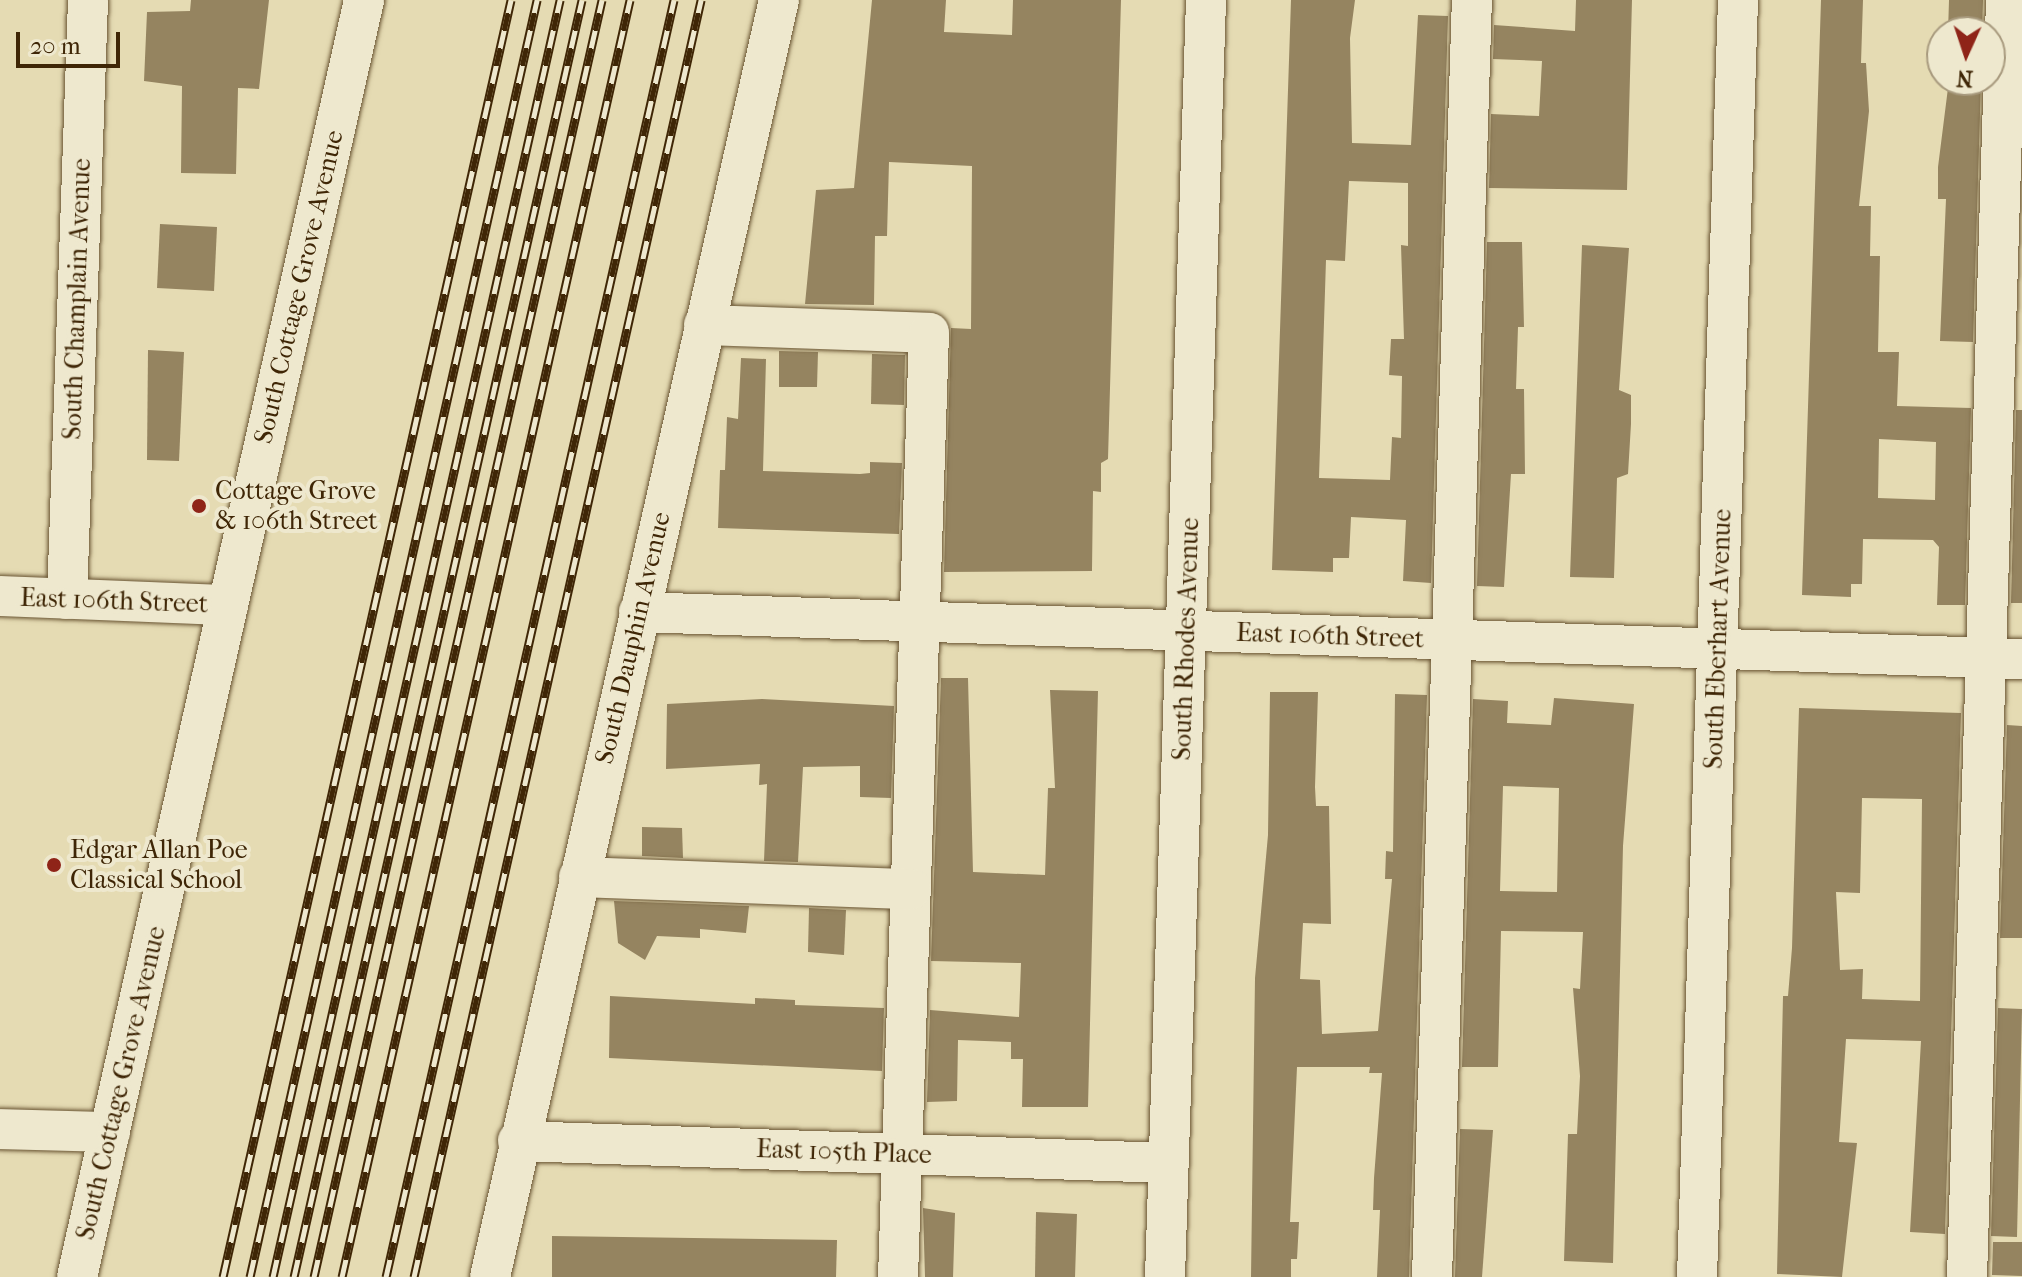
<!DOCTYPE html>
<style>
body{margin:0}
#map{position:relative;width:2022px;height:1277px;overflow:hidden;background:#e5dbb3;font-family:"IM FELL French Canon",serif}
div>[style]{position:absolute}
.building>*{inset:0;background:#958460}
.roads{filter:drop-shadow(0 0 2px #685331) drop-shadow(0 0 2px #685331)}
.minor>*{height:40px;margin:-20px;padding:0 20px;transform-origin:20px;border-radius:20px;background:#eee8ce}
.rail>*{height:9px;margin-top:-4.5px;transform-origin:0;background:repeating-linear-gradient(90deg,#eee8ce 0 18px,#3f2606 0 36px);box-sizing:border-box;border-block:2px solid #3f2606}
.dots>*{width:22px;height:22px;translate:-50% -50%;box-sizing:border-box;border:4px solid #eee8ce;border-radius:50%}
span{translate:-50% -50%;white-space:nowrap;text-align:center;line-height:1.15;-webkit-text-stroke:8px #eee8ce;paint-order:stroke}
.street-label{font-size:26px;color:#3f2606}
.poi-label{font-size:26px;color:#3f2606}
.left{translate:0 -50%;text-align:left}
.north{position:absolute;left:1926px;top:16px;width:80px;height:80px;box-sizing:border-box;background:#eee8ce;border:2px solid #a89a7e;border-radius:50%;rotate:183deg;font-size:22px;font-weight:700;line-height:32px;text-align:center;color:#3f2606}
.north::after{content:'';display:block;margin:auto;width:28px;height:36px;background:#8f2418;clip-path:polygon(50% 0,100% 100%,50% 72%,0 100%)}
.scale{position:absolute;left:16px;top:32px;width:104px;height:36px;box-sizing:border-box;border:4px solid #3f2606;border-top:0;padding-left:10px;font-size:24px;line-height:28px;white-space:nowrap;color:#3f2606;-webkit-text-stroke:6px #eee8ce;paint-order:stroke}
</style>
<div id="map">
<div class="building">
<i style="clip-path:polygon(191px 0,269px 0,259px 89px,238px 88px,236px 174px,181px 173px,182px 86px,144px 81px,147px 12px,190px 11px)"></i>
<i style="clip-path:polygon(872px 0,946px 0,944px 32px,1012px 35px,1013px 0,1121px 0,1108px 459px,1101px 463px,1101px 492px,1093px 491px,1092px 571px,944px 572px,951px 328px,971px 329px,972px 166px,889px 162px,887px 236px,875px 236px,874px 305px,805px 304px,816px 190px,854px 188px)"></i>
<i style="clip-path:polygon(evenodd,1291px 0,1355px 0,1350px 38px,1352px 143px,1411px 145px,1418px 15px,1448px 16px,1431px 583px,1403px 581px,1406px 520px,1351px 517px,1349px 558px,1333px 558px,1333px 572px,1272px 570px,1291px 0,1349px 181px,1408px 183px,1408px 246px,1401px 245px,1404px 339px,1391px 339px,1389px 375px,1402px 376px,1401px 438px,1392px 437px,1390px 480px,1319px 478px,1326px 260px,1345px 261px,1349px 181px)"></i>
<i style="clip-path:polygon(1576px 0,1632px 0,1627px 190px,1489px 188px,1491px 114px,1539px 116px,1542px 61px,1493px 59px,1494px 25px,1575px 31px)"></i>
<i style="clip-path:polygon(evenodd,1821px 0,1863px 0,1861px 63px,1866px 63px,1869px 111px,1859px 206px,1871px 206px,1870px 256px,1880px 256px,1878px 352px,1899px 352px,1897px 406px,1971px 408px,1965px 605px,1937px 605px,1939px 547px,1933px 540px,1863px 539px,1862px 584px,1851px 584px,1851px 597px,1802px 595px,1821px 0,1879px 439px,1936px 442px,1935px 500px,1878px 498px,1879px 439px)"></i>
<i style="clip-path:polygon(1949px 0,1983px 0,1982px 32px,1948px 32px)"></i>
<i style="clip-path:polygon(1949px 80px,1981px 80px,1973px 342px,1940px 341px,1946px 199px,1938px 199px,1938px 167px)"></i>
<i style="clip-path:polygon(160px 224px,217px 227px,214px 291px,157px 288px)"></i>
<i style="clip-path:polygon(1487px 242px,1522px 242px,1524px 327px,1518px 327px,1516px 389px,1524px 389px,1525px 474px,1511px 474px,1504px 587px,1477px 586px)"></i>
<i style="clip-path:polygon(1582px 245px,1629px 248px,1619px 390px,1631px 395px,1631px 424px,1628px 474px,1617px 478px,1614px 578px,1570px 577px)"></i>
<i style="clip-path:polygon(148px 350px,184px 352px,179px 461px,147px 460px)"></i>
<i style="clip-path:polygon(779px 351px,818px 352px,817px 387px,779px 387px)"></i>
<i style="clip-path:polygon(872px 354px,905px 355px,904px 405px,871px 404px)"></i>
<i style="clip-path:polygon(741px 358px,766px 359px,763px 471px,860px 474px,870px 473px,870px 462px,902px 463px,899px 534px,718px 528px,720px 470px,725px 470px,727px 417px,738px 419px)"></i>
<i style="clip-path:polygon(2016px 410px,2022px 410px,2022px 603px,2011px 603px)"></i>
<i style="clip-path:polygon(941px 678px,968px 678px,973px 872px,1045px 875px,1048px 788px,1055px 788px,1050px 690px,1098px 691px,1088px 1107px,1022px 1107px,1023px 1059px,1011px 1059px,1011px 1042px,958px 1040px,957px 1101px,927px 1102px,930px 1010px,1019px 1017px,1021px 963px,931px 961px)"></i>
<i style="clip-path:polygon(1270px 692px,1318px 692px,1315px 787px,1316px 806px,1329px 806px,1331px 924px,1303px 923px,1300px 979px,1320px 980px,1322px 1034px,1378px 1031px,1392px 879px,1385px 879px,1386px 851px,1393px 852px,1395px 694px,1427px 695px,1409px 1277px,1377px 1277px,1380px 1210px,1373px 1210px,1374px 1178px,1382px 1073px,1369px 1073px,1370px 1067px,1297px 1067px,1290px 1222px,1299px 1222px,1297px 1259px,1291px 1259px,1291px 1277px,1251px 1277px,1255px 978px,1268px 835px)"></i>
<i style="clip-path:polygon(evenodd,1554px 698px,1634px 704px,1623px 846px,1613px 1263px,1564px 1261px,1568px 1134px,1577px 1134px,1580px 1076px,1573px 988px,1580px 989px,1583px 932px,1501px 931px,1498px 1067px,1462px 1067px,1473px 699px,1508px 701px,1507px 723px,1551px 725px,1554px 698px,1503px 786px,1559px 788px,1557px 892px,1500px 891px,1503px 786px)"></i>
<i style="clip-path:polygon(762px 699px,894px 706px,891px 798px,860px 797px,860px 766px,803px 767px,798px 862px,764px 861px,767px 784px,759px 785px,760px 764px,666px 769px,667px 704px)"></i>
<i style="clip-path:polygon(evenodd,1799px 708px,1961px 713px,1945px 1234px,1910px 1232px,1921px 1041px,1846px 1039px,1839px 1142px,1857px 1143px,1842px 1277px,1777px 1274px,1783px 996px,1788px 996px,1792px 948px,1799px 708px,1862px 798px,1922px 799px,1920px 1001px,1862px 999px,1863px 969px,1840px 970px,1836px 892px,1860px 893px,1862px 798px)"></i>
<i style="clip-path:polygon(2007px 725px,2022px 726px,2022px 938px,2000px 938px)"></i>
<i style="clip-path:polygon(642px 827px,682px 828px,683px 858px,642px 856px)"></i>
<i style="clip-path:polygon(614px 901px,749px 906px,746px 933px,700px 929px,700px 938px,657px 936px,645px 960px,618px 943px)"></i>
<i style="clip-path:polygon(809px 908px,846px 910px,844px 955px,808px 952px)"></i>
<i style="clip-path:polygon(610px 996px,755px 1004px,755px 998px,795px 1000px,795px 1005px,884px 1008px,882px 1071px,609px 1058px)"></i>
<i style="clip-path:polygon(1998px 1008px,2022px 1009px,2017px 1237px,1991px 1236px)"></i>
<i style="clip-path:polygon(1460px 1129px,1493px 1130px,1482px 1277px,1455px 1277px)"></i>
<i style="clip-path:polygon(923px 1208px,955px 1213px,953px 1277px,925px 1277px)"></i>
<i style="clip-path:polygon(1036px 1212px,1077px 1214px,1075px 1277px,1035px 1277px)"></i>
<i style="clip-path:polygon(552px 1236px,837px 1240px,836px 1277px,552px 1277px)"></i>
<i style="clip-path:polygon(1993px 1242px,2022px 1242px,2022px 1276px,1992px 1275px)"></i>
</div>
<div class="roads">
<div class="minor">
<i style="left:704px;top:325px;width:225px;rotate:2deg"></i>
<i style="left:929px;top:333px;width:945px;rotate:91.88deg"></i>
<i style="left:0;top:596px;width:228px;rotate:2.3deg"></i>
<i style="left:67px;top:599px;width:599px;rotate:-87.99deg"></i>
<i style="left:639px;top:612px;width:1384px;rotate:1.95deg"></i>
<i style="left:579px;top:877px;width:332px;rotate:2.1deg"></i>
<i style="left:0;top:1129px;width:110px;rotate:1.6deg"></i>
<i style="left:518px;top:1141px;width:651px;rotate:1.94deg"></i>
<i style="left:77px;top:1277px;width:1309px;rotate:-77.33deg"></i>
<i style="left:490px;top:1277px;width:1309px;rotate:-77.25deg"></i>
<i style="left:1165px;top:1277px;width:1278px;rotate:-88.16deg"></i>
<i style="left:1432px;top:1277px;width:1278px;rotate:-88.21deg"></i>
<i style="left:1697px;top:1277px;width:1278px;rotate:-88.16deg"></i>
<i style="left:1967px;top:1277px;width:1278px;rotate:-88.25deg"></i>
</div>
</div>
<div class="rail">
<i style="left:223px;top:1277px;width:1309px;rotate:-77.29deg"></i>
<i style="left:250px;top:1277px;width:1309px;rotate:-77.33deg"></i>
<i style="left:273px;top:1277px;width:1309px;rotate:-77.33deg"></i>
<i style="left:294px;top:1277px;width:1309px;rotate:-77.29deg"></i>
<i style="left:314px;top:1277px;width:1309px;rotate:-77.29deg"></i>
<i style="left:342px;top:1277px;width:1309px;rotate:-77.29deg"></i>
<i style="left:386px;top:1277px;width:1309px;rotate:-77.29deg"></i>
<i style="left:414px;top:1277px;width:1309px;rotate:-77.33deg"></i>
</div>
<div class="dots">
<i style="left:199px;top:506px;background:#8f2418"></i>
<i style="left:54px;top:865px;background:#8f2418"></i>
</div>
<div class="street-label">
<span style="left:299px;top:287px;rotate:-77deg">South Cottage Grove Avenue</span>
<span style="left:77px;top:299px;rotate:-88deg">South Champlain Avenue</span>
<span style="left:114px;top:601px;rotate:2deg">East 106th Street</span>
<span style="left:1330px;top:636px;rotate:2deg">East 106th Street</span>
<span style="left:633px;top:638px;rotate:-77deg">South Dauphin Avenue</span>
<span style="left:1186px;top:639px;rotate:-88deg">South Rhodes Avenue</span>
<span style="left:1718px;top:639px;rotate:-88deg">South Eberhart Avenue</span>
<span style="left:121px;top:1083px;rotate:-77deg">South Cottage Grove Avenue</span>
<span style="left:844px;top:1152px;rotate:2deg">East 105th Place</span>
</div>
<div class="poi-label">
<span class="left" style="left:215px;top:506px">Cottage Grove<br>&amp; 106th Street</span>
<span class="left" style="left:70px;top:865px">Edgar Allan Poe<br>Classical School</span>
</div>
<div class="north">N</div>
<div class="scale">20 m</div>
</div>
